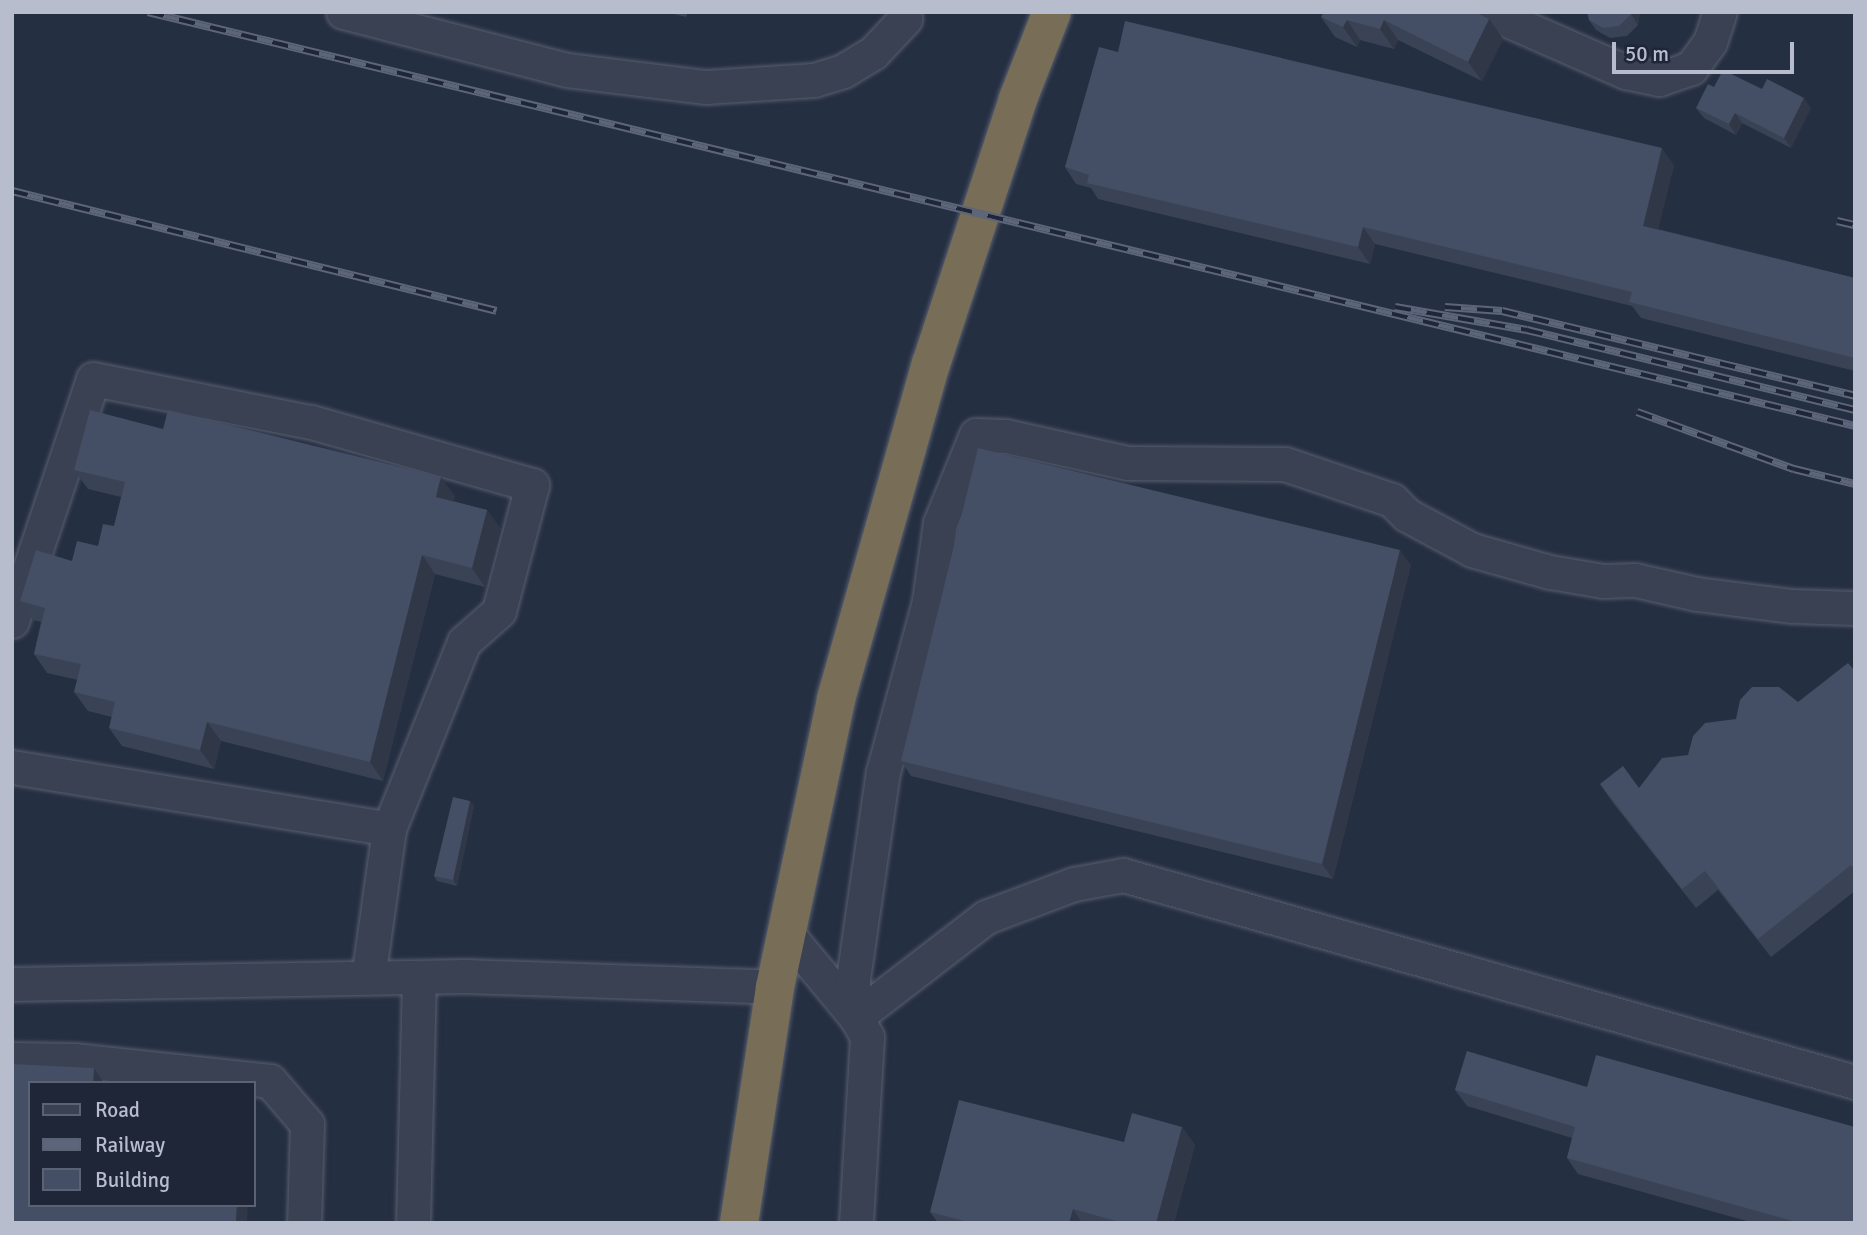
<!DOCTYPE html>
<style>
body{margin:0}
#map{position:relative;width:1867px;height:1235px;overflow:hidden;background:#252f42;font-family:Signika,sans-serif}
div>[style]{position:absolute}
.roads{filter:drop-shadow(0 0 2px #585f6f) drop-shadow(0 0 2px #585f6f)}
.minor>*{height:33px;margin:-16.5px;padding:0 16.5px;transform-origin:16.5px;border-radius:16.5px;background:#3a4152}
.highway>*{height:38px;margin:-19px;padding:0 19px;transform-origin:19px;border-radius:19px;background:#786e57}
.rail>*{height:8px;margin-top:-4px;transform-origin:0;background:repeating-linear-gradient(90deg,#1e2637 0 16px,#5c6579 0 32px);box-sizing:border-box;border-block:2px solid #5c6579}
.wall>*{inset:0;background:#3a4356}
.shaded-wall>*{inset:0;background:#303746}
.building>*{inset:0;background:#444e64}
span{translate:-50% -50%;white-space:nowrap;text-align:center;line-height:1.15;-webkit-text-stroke:5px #1e2637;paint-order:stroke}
.frame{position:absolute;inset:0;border:14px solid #b7bdcc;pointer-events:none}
.legend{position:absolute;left:28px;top:1081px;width:228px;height:126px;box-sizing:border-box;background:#1e2637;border:2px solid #5b6273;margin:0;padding:9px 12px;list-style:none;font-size:21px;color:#b7bdcc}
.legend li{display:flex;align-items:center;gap:14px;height:35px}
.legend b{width:35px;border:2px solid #5b6273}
.scale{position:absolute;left:1612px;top:42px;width:182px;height:32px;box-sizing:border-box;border:4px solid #b7bdcc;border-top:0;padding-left:9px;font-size:21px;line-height:24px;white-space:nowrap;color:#b7bdcc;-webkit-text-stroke:5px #1e2637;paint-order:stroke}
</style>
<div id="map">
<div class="roads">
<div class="minor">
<i style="left:343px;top:12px;width:231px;rotate:14.5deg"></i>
<i style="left:567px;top:70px;width:140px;rotate:7deg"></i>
<i style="left:706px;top:87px;width:108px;rotate:-3.7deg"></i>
<i style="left:814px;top:80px;width:30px;rotate:-17deg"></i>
<i style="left:843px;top:71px;width:35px;rotate:-31deg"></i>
<i style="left:873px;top:53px;width:47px;rotate:-46.7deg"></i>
<i style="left:1489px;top:12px;width:150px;rotate:23.7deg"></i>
<i style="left:1626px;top:72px;width:34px;rotate:12deg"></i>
<i style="left:1659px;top:79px;width:34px;rotate:-19deg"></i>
<i style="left:1691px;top:68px;width:32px;rotate:-54deg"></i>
<i style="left:1710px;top:42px;width:32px;rotate:-72deg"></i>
<i style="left:12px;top:621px;width:255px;rotate:-71.5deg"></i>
<i style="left:93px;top:379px;width:222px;rotate:11.2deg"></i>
<i style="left:311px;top:422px;width:230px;rotate:15.9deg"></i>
<i style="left:532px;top:485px;width:130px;rotate:104.7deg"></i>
<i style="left:499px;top:611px;width:47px;rotate:138.5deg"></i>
<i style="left:464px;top:642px;width:201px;rotate:111.9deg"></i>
<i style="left:389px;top:829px;width:150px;rotate:98deg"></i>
<i style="left:12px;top:767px;width:382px;rotate:9.3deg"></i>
<i style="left:787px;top:934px;width:108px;rotate:50.3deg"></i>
<i style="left:856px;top:1017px;width:23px;rotate:61deg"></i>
<i style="left:867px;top:1037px;width:186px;rotate:93.4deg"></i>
<i style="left:12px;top:984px;width:454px;rotate:-1deg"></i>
<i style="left:466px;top:976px;width:309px;rotate:2deg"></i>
<i style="left:856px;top:1017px;width:38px;rotate:-95deg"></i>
<i style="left:853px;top:979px;width:209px;rotate:-81.8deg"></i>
<i style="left:883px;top:772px;width:177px;rotate:-74.9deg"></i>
<i style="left:929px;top:601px;width:79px;rotate:-82deg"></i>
<i style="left:940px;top:523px;width:95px;rotate:-67.8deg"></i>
<i style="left:976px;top:435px;width:30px;rotate:2deg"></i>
<i style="left:1006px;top:436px;width:125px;rotate:12.5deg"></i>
<i style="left:1128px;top:463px;width:157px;rotate:0.4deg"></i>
<i style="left:1285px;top:464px;width:113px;rotate:18.6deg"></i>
<i style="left:1392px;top:500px;width:21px;rotate:45deg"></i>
<i style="left:1407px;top:515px;width:74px;rotate:28.3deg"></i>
<i style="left:1472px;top:550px;width:81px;rotate:15.8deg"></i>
<i style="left:1550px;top:572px;width:54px;rotate:9.6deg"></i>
<i style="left:1603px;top:581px;width:32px;rotate:-2deg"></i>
<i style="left:1635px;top:580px;width:64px;rotate:12.7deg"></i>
<i style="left:1697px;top:594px;width:96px;rotate:7.2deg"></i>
<i style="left:1792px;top:606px;width:63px;rotate:1.8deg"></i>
<i style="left:856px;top:1017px;width:164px;rotate:-37.6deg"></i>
<i style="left:986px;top:917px;width:94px;rotate:-20.6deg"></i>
<i style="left:1074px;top:884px;width:50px;rotate:-10.4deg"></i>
<i style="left:1123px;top:875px;width:761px;rotate:15.79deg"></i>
<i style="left:12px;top:1059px;width:62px;rotate:0.9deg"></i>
<i style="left:74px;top:1060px;width:197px;rotate:6.1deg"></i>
<i style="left:270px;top:1081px;width:57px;rotate:49.3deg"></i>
<i style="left:307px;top:1124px;width:99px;rotate:91.7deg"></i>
<i style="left:413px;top:1223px;width:246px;rotate:-88.6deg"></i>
</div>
<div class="highway">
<i style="left:739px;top:1223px;width:239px;rotate:-81.3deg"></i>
<i style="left:775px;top:987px;width:294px;rotate:-78deg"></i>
<i style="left:836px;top:699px;width:348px;rotate:-74.2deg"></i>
<i style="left:931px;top:364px;width:279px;rotate:-71.8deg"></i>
<i style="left:1018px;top:99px;width:93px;rotate:-68.7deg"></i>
</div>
</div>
<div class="rail">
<i style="left:148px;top:12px;width:1756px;rotate:13.63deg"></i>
<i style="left:12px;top:191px;width:499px;rotate:13.9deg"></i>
<i style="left:1837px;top:221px;width:18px;rotate:13deg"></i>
<i style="left:1395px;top:307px;width:134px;rotate:9.9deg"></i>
<i style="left:1527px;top:330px;width:338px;rotate:13.7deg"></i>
<i style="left:1445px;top:307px;width:57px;rotate:4deg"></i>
<i style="left:1502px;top:311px;width:363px;rotate:13.5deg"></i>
<i style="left:1637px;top:412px;width:167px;rotate:20deg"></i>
<i style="left:1794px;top:469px;width:63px;rotate:13.8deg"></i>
</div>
<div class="wall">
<i style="clip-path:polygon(666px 12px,688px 12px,686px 17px)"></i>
<i style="clip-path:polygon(1640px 12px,1638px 25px,1627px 36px,1610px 38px,1596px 30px,1589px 20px)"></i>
<i style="clip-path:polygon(1321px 17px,1489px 19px,1503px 39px,1482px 81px,1398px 40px,1394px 49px,1360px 40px,1357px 47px,1335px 37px)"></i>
<i style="clip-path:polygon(1118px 52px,1674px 165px,1658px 229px,1855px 278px,1855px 371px,1641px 318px,1632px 306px,1375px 244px,1370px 264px,1098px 199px,1091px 188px,1076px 184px,1065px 167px)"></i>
<i style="clip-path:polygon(1714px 87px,1762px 89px,1811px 108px,1791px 148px,1742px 123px,1736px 135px,1704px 118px,1696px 108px)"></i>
<i style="clip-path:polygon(163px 429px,455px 496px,453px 501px,487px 510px,501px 529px,485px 587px,435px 574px,383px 781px,221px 741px,214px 769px,122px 746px,109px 728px,112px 717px,88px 711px,74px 692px,78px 680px,47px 673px,34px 654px,41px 622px,33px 620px,20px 601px,72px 561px,98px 546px,114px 526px,121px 497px,88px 489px,74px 470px)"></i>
<i style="clip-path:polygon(1411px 565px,1333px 879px,911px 776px,901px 761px)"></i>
<i style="clip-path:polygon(1855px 671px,1855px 891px,1771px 957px,1718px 890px,1696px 908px,1613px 803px,1600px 784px,1639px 788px,1688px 755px,1736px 719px,1798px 702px)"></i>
<i style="clip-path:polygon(470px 801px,474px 806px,457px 886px,437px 881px,434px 876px)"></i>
<i style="clip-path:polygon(1467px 1051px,1855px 1223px,1754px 1223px,1578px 1174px,1567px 1158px,1572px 1138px,1467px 1106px,1455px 1090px)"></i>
<i style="clip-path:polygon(1182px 1127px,1195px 1145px,1174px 1223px,938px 1223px,930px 1212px,1124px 1142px)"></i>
</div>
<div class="shaded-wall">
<i style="clip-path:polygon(1631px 12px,1640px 12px,1638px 25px,1631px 14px)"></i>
<i style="clip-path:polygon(1489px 19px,1503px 39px,1482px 81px,1468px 62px)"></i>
<i style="clip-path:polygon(1347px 20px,1360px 40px,1357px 47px,1343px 27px)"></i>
<i style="clip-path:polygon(1384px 20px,1398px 40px,1394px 49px,1380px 29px)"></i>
<i style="clip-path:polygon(1804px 98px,1811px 108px,1791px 148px,1784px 138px)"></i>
<i style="clip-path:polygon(1735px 113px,1742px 123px,1736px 135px,1729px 124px)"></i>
<i style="clip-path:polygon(1662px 148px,1674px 165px,1655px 242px,1643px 226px)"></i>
<i style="clip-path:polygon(1363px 227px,1375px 244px,1370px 264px,1358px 247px)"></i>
<i style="clip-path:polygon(441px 477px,455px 496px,450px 516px,436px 497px)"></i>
<i style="clip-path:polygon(487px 510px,501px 529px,485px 587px,472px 568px)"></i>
<i style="clip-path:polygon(1400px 550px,1411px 565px,1333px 879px,1322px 864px)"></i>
<i style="clip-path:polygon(422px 555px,435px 574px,383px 781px,370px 762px)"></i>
<i style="clip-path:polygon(207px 722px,221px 741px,214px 769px,200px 750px)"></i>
<i style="clip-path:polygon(470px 801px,474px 806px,457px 886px,453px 880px)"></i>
<i style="clip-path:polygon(94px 1068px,104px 1083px,93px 1083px)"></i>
<i style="clip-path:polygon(1182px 1127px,1195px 1145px,1174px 1223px,1156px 1223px)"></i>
<i style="clip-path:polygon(237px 1205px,248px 1205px,247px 1223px,236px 1223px)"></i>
<i style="clip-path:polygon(1073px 1209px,1082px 1223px,1069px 1223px)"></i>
</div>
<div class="building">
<i style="clip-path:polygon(1324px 12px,1475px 12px,1489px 19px,1468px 62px,1384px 20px,1380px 29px,1347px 20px,1343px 27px,1321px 17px)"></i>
<i style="clip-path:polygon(1587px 12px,1631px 12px,1631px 14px,1619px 26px,1603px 28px,1589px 20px)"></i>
<i style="clip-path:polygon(1125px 21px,1662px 148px,1643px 226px,1855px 278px,1855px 358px,1629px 302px,1632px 292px,1363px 227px,1358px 247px,1087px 183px,1089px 175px,1065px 167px,1099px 47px,1118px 52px)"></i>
<i style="clip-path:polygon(1723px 70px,1762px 89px,1767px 79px,1804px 98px,1784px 138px,1735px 113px,1729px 124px,1696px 108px,1708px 84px,1714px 87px)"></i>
<i style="clip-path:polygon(90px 410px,163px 429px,168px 410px,441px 477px,436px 497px,487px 510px,472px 568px,422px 555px,370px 762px,207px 722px,200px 750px,109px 728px,115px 702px,74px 692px,81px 664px,34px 654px,45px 608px,20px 601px,36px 550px,72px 561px,77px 541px,98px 546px,103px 524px,114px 526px,125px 482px,74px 470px)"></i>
<i style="clip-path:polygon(978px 448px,1400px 550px,1322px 864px,901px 761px)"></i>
<i style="clip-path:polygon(1848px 663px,1855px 671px,1855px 870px,1851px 865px,1758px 939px,1705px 871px,1682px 889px,1600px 784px,1623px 766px,1639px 788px,1662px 758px,1688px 755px,1693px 736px,1705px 723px,1736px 719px,1740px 700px,1752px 687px,1779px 687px,1798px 702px)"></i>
<i style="clip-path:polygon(453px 797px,470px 801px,453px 880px,434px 876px)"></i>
<i style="clip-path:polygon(1467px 1051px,1587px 1087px,1596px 1055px,1855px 1127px,1855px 1223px,1800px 1223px,1567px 1158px,1575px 1127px,1455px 1090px)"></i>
<i style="clip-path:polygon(12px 1064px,94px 1068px,93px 1083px,30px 1083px,30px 1205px,237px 1205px,236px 1223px,12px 1223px)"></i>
<i style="clip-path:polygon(959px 1100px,1124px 1142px,1132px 1113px,1182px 1127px,1156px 1223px,1123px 1223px,1073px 1209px,1069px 1223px,972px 1223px,930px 1212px)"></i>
</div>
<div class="frame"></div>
<ul class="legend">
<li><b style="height:9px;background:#3a4152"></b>Road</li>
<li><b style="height:9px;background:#5c6579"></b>Railway</li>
<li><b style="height:19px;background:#444e64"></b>Building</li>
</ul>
<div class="scale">50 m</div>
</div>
